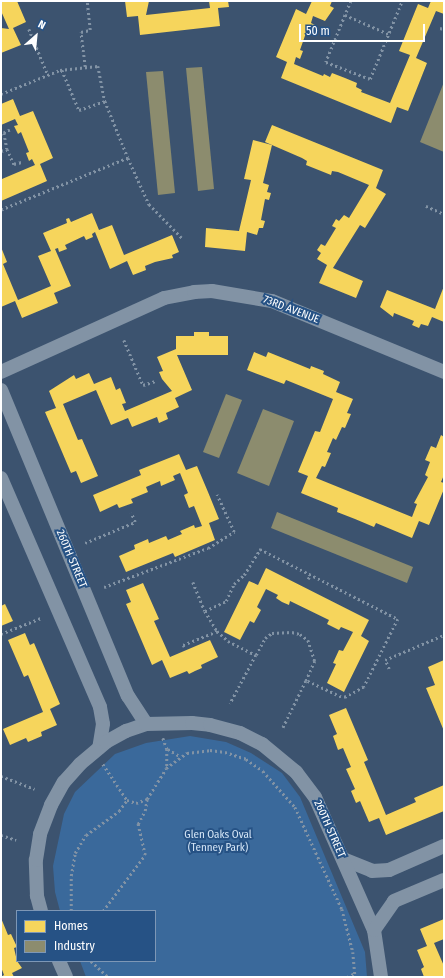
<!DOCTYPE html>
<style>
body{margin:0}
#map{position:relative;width:445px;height:978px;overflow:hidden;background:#3c536f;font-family:"Fira Sans Condensed",sans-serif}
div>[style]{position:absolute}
.green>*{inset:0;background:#3a699b}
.homes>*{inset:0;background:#f6d55c}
.industry>*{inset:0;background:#8c8c6e}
.path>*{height:2.5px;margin-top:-1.25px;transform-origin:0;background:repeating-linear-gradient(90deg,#8293a5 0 2px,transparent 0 5px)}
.minor>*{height:14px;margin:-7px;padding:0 7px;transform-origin:7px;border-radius:7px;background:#8293a5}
span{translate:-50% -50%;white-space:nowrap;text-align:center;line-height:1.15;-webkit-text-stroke:4px #265285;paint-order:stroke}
.street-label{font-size:11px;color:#fff}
.park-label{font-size:11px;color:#d4e5f6}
.frame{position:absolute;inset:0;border:2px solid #fff;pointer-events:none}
.legend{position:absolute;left:16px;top:910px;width:140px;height:52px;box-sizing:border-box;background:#265285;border:1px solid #7d97b6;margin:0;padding:5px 7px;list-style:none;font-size:12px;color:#fff}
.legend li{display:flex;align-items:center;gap:8px;height:20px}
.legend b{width:20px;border:1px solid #7d97b6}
.north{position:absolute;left:16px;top:16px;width:40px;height:40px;-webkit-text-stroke:3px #265285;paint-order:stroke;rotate:27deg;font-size:11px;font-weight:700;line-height:16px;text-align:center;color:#fff}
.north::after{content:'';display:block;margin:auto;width:14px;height:18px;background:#fff;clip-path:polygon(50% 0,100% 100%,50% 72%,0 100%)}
.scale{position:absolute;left:299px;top:24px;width:126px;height:18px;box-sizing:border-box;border:2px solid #fff;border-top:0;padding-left:5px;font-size:12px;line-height:14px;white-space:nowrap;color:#fff;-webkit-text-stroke:3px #265285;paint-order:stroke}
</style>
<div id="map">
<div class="green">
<i style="clip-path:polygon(190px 736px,226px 742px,251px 753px,282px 773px,300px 797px,365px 952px,367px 977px,86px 977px,80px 961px,155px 961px,155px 911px,60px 911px,55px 892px,53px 866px,64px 814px,75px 792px,115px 754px,146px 743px)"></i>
</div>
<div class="homes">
<i style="clip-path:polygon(1px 1px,17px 1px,26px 22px,13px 28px,21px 45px,1px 53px,1px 28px,9px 29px,1px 11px)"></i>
<i style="clip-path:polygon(125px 1px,149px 1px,146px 15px,210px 8px,209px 1px,228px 1px,229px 7px,218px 8px,220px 26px,140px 35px,138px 16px,127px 17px)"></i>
<i style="clip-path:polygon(312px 1px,332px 1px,330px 6px,334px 8px,325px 21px,313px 16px,311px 23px,315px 25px,312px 32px,307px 30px,300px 50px,303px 51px,300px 59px,296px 57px,294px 64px,323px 76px,324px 74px,330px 77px,332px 73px,345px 78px,357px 83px,356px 87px,362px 90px,361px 92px,390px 103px,410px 55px,399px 51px,418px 4px,428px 8px,431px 1px,444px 1px,444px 14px,436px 11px,416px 58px,427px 63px,408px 111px,397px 107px,391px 123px,281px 78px,287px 62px,276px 57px,296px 9px,306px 14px)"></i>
<i style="clip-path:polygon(13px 99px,20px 116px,33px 111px,53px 158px,40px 164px,47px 181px,1px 201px,2px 179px,35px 165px,32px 159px,29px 161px,26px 153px,29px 152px,21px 132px,18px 134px,14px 126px,18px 125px,15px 119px,1px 125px,1px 104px)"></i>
<i style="clip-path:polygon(272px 125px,383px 170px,376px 188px,386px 194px,365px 228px,360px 225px,333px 268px,363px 281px,356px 298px,319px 283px,327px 265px,317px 259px,321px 253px,317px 250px,321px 244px,325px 246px,336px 228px,332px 226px,336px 219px,339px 221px,344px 215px,349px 218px,369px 185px,338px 172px,332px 171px,331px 175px,306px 165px,307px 161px,302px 158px,265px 142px)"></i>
<i style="clip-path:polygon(253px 140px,272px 145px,263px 183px,269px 185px,267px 192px,271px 193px,269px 200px,265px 199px,261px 220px,265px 221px,263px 228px,259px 228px,257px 235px,247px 232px,245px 251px,205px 247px,206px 228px,239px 231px,251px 180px,244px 179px)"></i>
<i style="clip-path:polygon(92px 213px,99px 230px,112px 225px,124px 255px,172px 235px,179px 252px,172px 255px,173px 258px,155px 262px,145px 266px,146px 270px,133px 275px,127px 261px,110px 269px,95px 232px,92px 234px,93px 237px,86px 240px,84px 236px,65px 245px,67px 249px,59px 252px,58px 248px,55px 249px,71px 286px,54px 293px,58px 303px,22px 318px,15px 301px,1px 307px,1px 247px,7px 262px,3px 264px,18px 300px,51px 286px,38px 256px,51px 251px,43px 233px,67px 223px,66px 219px,69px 218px,71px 222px)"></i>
<i style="clip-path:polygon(444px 286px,444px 322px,432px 317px,428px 326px,421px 324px,419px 328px,412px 325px,414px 321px,394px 313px,393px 317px,380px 307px,387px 290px,435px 309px)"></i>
<i style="clip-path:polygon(194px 332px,209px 332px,209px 336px,228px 336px,228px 355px,177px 355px,192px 390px,175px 398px,179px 407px,166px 413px,168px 419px,159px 423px,157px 417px,132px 427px,128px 418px,111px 425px,96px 390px,63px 404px,78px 440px,82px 439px,98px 476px,81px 483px,76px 471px,71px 473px,45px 412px,56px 408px,49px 391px,74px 375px,76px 379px,89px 373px,94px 384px,111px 377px,116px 390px,120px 388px,126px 403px,122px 404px,125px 411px,172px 391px,162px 379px,159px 372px,163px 371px,157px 357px,176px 349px,176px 336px,194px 336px)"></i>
<i style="clip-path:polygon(254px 352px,266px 357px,268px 352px,310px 369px,311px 366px,324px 371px,323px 374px,340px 382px,336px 392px,353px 399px,347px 413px,351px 414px,345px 428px,342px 427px,336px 440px,333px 438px,327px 452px,331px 453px,325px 467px,322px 466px,316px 478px,412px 517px,417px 504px,414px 503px,428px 477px,425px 475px,430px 462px,425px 460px,431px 446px,436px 448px,441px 435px,444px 437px,444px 475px,441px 482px,444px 483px,444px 489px,429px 525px,419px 521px,412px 538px,376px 523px,374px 527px,355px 519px,337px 512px,338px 508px,301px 493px,308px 476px,298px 472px,315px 431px,320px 432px,333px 399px,286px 380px,284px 384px,247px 370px)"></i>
<i style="clip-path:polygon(179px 454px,186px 470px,197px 466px,208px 492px,219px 519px,209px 523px,215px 540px,175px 557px,173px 553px,126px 572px,119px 556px,135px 549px,134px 545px,148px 539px,149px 543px,166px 536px,168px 540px,182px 534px,180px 531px,194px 525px,195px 528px,202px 526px,194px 506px,189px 508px,184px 495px,188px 493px,180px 473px,173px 476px,175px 480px,161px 486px,160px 481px,146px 487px,148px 492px,131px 499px,133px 503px,119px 508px,117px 504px,100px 512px,93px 495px,141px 475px,139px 470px)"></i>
<i style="clip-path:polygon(266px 568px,369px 620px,361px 636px,369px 641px,344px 692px,327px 683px,336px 664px,333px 663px,339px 650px,343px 651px,353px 632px,341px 627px,339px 630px,327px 624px,329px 620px,290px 601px,289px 605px,282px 602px,276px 598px,278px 595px,266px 589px,257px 607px,261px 610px,254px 623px,250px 621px,240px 640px,224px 632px,249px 581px,258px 585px)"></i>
<i style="clip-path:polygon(143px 583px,159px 619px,154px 621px,170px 657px,210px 640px,218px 657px,201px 665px,202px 668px,195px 671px,189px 674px,187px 671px,170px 678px,162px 660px,152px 665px,126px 604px,131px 602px,126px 590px)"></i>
<i style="clip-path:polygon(5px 604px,13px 621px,1px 626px,1px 606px)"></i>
<i style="clip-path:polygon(25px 633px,30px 645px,34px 643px,60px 704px,50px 709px,57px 725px,41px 732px,42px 736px,28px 742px,26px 738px,10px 745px,3px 729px,43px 712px,28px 675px,24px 677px,8px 640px)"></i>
<i style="clip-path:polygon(444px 660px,443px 681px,444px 731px,426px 688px,435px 685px,428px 667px)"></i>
<i style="clip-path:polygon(346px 708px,368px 760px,364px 762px,386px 815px,416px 802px,414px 798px,444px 785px,444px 811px,386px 835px,379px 818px,369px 822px,360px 801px,356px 803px,351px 791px,355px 789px,346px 769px,351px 767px,343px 748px,338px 750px,333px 736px,337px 734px,329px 715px)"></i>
<i style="clip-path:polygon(1px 918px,8px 935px,11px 934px,17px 947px,14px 948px,17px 961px,22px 968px,12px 973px,14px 977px,1px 977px,4px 975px,1px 967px)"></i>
<i style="clip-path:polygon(444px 919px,444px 939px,434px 943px,444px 966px,444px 977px,424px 977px,421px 969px,424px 967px,417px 950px,427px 946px,420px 929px)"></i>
</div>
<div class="industry">
<i style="clip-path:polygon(202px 67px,214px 189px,198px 191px,186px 68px)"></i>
<i style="clip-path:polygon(163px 71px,175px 193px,158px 195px,146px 72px)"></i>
<i style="clip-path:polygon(444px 82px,444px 152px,420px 142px)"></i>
<i style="clip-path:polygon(226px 394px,242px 400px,219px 458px,203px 452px)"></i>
<i style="clip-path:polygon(263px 409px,294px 421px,269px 486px,237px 473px)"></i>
<i style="clip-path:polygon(277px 512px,413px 567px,407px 583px,271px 528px)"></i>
</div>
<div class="path">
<i style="left:351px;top:1px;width:66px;rotate:112.3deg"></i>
<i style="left:326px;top:62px;width:47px;rotate:21.1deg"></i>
<i style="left:370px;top:79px;width:84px;rotate:-67.7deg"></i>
<i style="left:345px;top:15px;width:48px;rotate:23.4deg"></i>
<i style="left:440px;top:28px;width:4px;rotate:14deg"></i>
<i style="left:29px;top:29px;width:50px;rotate:67.6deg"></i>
<i style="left:85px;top:67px;width:35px;rotate:-97deg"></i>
<i style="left:81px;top:32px;width:9px;rotate:-13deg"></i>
<i style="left:90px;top:30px;width:29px;rotate:-96deg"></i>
<i style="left:62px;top:70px;width:43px;rotate:67deg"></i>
<i style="left:79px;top:110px;width:28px;rotate:-19deg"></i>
<i style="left:1px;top:94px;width:64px;rotate:-22.1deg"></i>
<i style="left:60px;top:70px;width:38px;rotate:-6deg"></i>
<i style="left:98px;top:66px;width:36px;rotate:79deg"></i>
<i style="left:105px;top:101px;width:61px;rotate:68deg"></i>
<i style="left:128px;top:158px;width:137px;rotate:157.7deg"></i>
<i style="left:10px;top:130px;width:7px;rotate:153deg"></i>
<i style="left:4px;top:133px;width:16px;rotate:79deg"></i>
<i style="left:7px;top:149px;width:17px;rotate:65deg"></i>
<i style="left:14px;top:164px;width:8px;rotate:-14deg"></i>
<i style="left:1px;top:151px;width:6px;rotate:-18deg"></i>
<i style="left:128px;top:158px;width:51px;rotate:65.5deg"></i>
<i style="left:149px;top:204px;width:49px;rotate:45.8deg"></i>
<i style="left:426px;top:206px;width:20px;rotate:24deg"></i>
<i style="left:124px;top:340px;width:49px;rotate:67.1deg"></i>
<i style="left:143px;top:385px;width:13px;rotate:-18deg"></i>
<i style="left:85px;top:543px;width:54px;rotate:-22.8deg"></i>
<i style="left:135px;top:522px;width:10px;rotate:-114deg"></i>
<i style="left:308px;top:579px;width:4px;rotate:-63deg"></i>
<i style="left:193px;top:582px;width:31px;rotate:68deg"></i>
<i style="left:205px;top:611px;width:23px;rotate:-25deg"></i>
<i style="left:226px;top:601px;width:19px;rotate:-65deg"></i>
<i style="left:234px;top:584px;width:13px;rotate:-42deg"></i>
<i style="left:244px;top:575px;width:31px;rotate:-58deg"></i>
<i style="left:260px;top:549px;width:155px;rotate:26.9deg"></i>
<i style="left:398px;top:619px;width:76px;rotate:116.6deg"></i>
<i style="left:364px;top:687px;width:21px;rotate:151deg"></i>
<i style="left:346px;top:697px;width:5px;rotate:180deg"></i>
<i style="left:341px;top:697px;width:38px;rotate:-155deg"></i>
<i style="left:306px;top:681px;width:52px;rotate:116.1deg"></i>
<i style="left:104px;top:587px;width:111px;rotate:-20.6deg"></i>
<i style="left:208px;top:548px;width:31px;rotate:-32deg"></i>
<i style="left:234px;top:532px;width:41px;rotate:-114.7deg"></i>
<i style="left:205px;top:611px;width:23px;rotate:59deg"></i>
<i style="left:1px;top:634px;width:43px;rotate:-21.8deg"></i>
<i style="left:184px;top:647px;width:2px;rotate:-117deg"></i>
<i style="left:183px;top:645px;width:37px;rotate:-22deg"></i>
<i style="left:217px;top:631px;width:15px;rotate:42deg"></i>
<i style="left:228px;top:641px;width:31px;rotate:27deg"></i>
<i style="left:256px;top:655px;width:55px;rotate:118deg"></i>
<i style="left:256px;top:655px;width:19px;rotate:-62deg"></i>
<i style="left:265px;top:638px;width:9px;rotate:-36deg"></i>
<i style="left:272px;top:633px;width:20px;rotate:-3deg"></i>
<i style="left:292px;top:632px;width:8px;rotate:14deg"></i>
<i style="left:300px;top:634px;width:10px;rotate:37deg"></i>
<i style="left:308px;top:640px;width:22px;rotate:72deg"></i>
<i style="left:315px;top:661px;width:22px;rotate:114deg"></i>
<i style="left:389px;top:669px;width:10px;rotate:-114deg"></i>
<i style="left:385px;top:660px;width:64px;rotate:-23deg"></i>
<i style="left:163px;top:738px;width:12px;rotate:70deg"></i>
<i style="left:167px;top:749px;width:17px;rotate:90deg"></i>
<i style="left:168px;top:749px;width:13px;rotate:32deg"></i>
<i style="left:103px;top:764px;width:43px;rotate:56.3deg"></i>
<i style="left:1px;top:776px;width:36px;rotate:21deg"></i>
<i style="left:1px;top:835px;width:16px;rotate:18deg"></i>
<i style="left:71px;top:911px;width:35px;rotate:-90deg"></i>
<i style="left:71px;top:876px;width:23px;rotate:-80deg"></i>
<i style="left:75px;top:853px;width:21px;rotate:-59deg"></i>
<i style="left:86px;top:835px;width:41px;rotate:-36deg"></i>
<i style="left:119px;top:811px;width:14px;rotate:-54deg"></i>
<i style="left:127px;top:800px;width:9px;rotate:18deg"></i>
<i style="left:136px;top:803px;width:12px;rotate:-20deg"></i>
<i style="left:103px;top:911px;width:70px;rotate:-53.1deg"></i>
<i style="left:145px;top:855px;width:32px;rotate:-103deg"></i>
<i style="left:138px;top:824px;width:15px;rotate:-62deg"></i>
<i style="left:145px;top:811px;width:12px;rotate:-81deg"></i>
<i style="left:147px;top:799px;width:36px;rotate:-58deg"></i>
<i style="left:166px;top:768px;width:26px;rotate:-36deg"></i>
<i style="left:187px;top:753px;width:23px;rotate:-7deg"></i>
<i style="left:210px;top:750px;width:15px;rotate:8deg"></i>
<i style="left:225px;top:752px;width:22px;rotate:18deg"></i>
<i style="left:246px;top:759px;width:21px;rotate:35deg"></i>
<i style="left:263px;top:771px;width:48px;rotate:48.4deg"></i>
<i style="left:295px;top:807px;width:112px;rotate:65.3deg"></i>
<i style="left:342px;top:909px;width:44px;rotate:75.7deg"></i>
<i style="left:353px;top:952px;width:25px;rotate:85deg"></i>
<i style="left:91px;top:961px;width:23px;rotate:43deg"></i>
<i style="left:347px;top:977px;width:9px;rotate:-27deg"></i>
</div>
<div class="minor">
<i style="left:1px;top:372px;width:179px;rotate:-24.4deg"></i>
<i style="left:164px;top:298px;width:31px;rotate:-11deg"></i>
<i style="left:194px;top:292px;width:18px;rotate:-3deg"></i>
<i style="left:212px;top:291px;width:61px;rotate:9.5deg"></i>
<i style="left:272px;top:301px;width:186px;rotate:22.4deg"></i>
<i style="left:1px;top:390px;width:331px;rotate:67.5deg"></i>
<i style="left:128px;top:696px;width:33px;rotate:57deg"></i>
<i style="left:1px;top:478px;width:249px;rotate:66.6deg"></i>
<i style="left:100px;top:707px;width:17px;rotate:80deg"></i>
<i style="left:103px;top:724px;width:24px;rotate:99deg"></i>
<i style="left:343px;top:859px;width:31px;rotate:22deg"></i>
<i style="left:372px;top:871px;width:17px;rotate:-3deg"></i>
<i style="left:389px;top:870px;width:60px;rotate:-23.6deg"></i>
<i style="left:41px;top:911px;width:16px;rotate:-105deg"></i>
<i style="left:37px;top:896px;width:36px;rotate:-92deg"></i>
<i style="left:36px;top:860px;width:26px;rotate:-81deg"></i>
<i style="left:40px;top:834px;width:31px;rotate:-69deg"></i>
<i style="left:51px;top:805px;width:26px;rotate:-61deg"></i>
<i style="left:64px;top:782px;width:24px;rotate:-48deg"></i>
<i style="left:80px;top:764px;width:34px;rotate:-40deg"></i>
<i style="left:106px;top:742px;width:23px;rotate:-29deg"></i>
<i style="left:126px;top:731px;width:21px;rotate:-19deg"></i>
<i style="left:146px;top:724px;width:46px;rotate:-1.2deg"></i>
<i style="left:192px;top:723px;width:18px;rotate:6deg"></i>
<i style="left:210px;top:725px;width:31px;rotate:15deg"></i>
<i style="left:240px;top:733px;width:25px;rotate:27deg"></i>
<i style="left:262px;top:744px;width:44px;rotate:39.5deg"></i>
<i style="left:296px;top:772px;width:31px;rotate:53deg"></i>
<i style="left:315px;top:797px;width:145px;rotate:66.1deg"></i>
<i style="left:374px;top:930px;width:48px;rotate:81.5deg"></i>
<i style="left:374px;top:930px;width:35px;rotate:-55deg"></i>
<i style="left:394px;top:901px;width:54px;rotate:-22.8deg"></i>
<i style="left:59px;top:961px;width:17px;rotate:66deg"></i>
</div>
<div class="street-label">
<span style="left:291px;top:310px;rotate:21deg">73RD AVENUE</span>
<span style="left:71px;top:559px;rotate:67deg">260TH STREET</span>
<span style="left:329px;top:829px;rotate:66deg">260TH STREET</span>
</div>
<div class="park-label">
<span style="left:218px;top:842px">Glen Oaks Oval<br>(Tenney Park)</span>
</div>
<div class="frame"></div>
<ul class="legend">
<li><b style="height:11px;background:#f6d55c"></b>Homes</li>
<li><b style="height:11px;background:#8c8c6e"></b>Industry</li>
</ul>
<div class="north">N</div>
<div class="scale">50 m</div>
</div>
